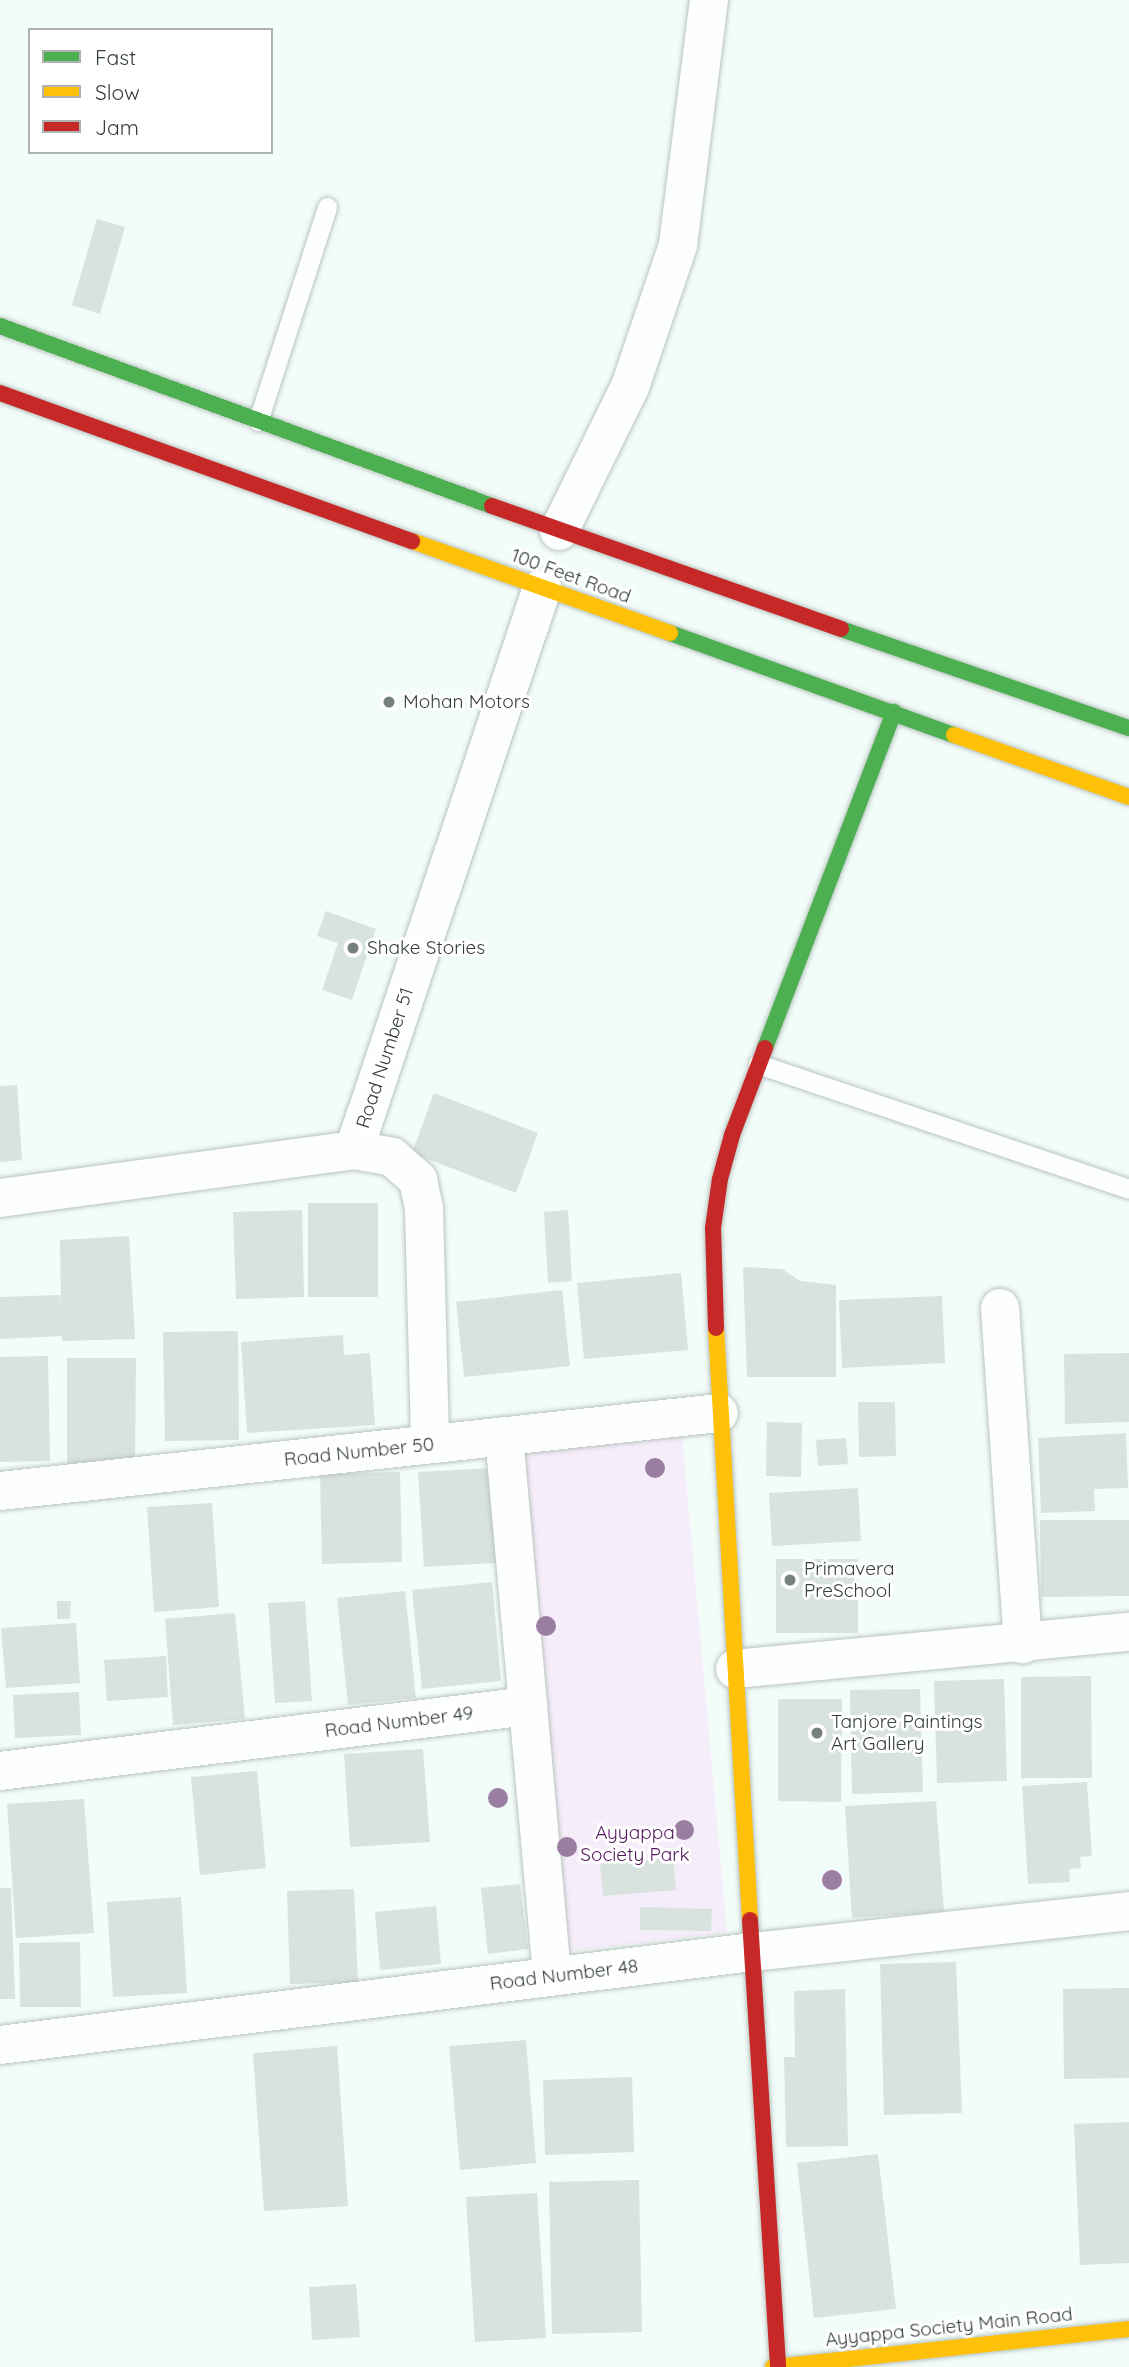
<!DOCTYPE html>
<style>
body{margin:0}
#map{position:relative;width:1129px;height:2367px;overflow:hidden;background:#f2fcf8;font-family:Quicksand,sans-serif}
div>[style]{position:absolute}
.green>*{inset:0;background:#f6edfa}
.building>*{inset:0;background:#d8e2de}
.roads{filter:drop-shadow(0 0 2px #bac4c0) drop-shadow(0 0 2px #bac4c0)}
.lane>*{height:19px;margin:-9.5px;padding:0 9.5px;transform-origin:9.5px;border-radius:9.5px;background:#fdfffe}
.street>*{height:38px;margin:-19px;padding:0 19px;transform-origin:19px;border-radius:19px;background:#fdfffe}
.fast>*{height:16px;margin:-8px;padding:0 8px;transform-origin:8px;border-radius:8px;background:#4caf50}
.slow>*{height:16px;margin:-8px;padding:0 8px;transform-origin:8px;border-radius:8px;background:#ffc107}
.jam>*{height:16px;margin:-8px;padding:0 8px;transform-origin:8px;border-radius:8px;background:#c62828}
.trees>*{width:20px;height:20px;margin:-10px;border-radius:50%;background:#997ea1}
.dots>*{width:19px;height:19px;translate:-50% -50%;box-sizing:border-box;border:4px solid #fff;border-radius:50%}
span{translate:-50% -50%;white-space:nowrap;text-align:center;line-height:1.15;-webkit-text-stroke:6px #fff;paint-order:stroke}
.street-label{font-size:19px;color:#343e3b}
.poi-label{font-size:19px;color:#343e3b}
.left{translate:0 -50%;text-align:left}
.park-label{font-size:19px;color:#51175a}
.legend{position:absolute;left:28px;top:28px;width:245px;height:126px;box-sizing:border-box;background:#fff;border:2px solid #aeb2b1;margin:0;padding:9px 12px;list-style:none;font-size:21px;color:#343e3b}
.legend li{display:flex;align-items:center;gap:14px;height:35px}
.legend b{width:35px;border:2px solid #aeb2b1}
</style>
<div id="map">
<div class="green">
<i style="clip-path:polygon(682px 1435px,727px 1933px,562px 1952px,518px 1450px)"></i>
</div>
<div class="building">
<i style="clip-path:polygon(97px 219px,125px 227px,100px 314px,72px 305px)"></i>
<i style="clip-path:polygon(326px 911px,376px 929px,352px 1000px,322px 990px,338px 943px,317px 936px)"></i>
<i style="clip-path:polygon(17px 1085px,22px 1160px,0 1162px,0 1086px)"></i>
<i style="clip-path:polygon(434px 1093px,538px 1133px,516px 1193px,412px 1153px)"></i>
<i style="clip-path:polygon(308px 1203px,378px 1203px,378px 1297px,308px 1297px)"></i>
<i style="clip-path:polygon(302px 1210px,304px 1297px,236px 1299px,233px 1212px)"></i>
<i style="clip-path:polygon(568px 1210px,572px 1281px,548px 1283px,544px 1212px)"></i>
<i style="clip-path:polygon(129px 1236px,135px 1339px,62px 1341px,62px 1336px,0 1339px,0 1297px,60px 1295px,61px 1305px,60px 1240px)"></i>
<i style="clip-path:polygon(743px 1267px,782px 1269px,800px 1281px,836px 1285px,836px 1377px,747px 1377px)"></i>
<i style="clip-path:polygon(681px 1273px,688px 1350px,584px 1359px,577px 1283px)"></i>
<i style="clip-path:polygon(562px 1290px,570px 1366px,464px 1377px,456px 1302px)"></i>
<i style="clip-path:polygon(942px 1296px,945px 1363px,842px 1368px,839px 1300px)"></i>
<i style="clip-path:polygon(238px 1331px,239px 1440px,165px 1441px,163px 1332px)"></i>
<i style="clip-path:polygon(343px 1335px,344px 1355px,370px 1353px,375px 1425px,247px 1433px,241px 1342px)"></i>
<i style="clip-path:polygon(1129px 1353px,1129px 1422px,1065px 1424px,1064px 1354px)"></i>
<i style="clip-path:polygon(48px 1356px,50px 1461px,0 1462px,0 1357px)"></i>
<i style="clip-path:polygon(67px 1358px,136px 1358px,135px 1465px,67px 1464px)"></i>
<i style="clip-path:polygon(858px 1402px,895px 1402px,896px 1456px,859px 1457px)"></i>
<i style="clip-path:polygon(767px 1422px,802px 1423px,801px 1477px,766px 1476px)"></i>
<i style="clip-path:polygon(1126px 1433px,1128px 1488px,1094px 1489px,1095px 1511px,1041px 1513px,1038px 1438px)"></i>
<i style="clip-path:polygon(846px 1438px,848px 1464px,818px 1466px,816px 1440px)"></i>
<i style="clip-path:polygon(491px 1468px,496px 1563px,424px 1567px,418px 1472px)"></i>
<i style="clip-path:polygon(400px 1472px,402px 1562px,322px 1564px,320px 1474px)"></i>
<i style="clip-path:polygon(858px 1488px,861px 1541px,772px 1546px,769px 1493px)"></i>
<i style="clip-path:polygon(212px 1503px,219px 1607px,154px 1612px,147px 1507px)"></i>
<i style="clip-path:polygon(1040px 1520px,1129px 1520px,1129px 1596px,1041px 1597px)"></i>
<i style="clip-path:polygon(776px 1559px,858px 1559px,858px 1633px,776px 1633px)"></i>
<i style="clip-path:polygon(492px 1582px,501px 1681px,422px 1689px,412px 1590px)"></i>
<i style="clip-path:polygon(405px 1591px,416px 1698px,348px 1705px,337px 1598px)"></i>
<i style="clip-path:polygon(57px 1601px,71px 1601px,70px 1619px,57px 1619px)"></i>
<i style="clip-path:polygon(305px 1601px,312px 1701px,275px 1703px,268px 1603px)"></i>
<i style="clip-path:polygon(235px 1613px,245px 1719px,173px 1725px,165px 1619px)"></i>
<i style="clip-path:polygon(76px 1623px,80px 1683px,6px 1688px,1px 1628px)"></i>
<i style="clip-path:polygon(166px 1656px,168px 1697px,107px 1701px,104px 1660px)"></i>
<i style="clip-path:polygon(1091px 1676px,1092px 1778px,1021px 1778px,1021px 1677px)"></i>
<i style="clip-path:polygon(1004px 1679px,1007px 1781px,937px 1783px,934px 1681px)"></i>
<i style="clip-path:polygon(920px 1689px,923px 1792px,852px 1794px,850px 1690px)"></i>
<i style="clip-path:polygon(79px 1692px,81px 1735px,15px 1738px,13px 1695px)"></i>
<i style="clip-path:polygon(778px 1699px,842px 1699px,841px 1802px,778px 1801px)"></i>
<i style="clip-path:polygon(423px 1749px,430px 1842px,350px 1847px,344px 1754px)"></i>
<i style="clip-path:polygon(257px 1771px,266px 1868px,200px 1875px,191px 1777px)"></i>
<i style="clip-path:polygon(1087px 1782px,1092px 1856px,1080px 1857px,1081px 1868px,1069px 1869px,1070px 1882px,1028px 1884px,1022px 1786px)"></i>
<i style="clip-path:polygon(84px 1799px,94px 1933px,16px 1938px,7px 1804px)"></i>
<i style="clip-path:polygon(936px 1801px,944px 1912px,852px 1918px,845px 1806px)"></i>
<i style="clip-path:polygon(673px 1858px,676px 1890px,603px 1896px,600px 1864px)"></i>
<i style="clip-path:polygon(520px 1884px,528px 1949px,488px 1954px,481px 1888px)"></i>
<i style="clip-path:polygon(0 1888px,11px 1888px,15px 1999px,0 1999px)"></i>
<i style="clip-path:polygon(354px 1889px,358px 1982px,290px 1984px,287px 1891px)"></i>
<i style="clip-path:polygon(181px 1897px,187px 1993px,113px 1997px,107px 1902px)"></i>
<i style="clip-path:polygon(436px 1906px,441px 1964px,380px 1970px,375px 1912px)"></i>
<i style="clip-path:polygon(640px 1907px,712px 1909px,711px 1931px,640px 1930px)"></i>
<i style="clip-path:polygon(80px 1942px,81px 2007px,20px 2007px,19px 1943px)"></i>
<i style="clip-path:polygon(956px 1962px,962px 2113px,884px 2115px,880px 1964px)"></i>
<i style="clip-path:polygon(1129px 1988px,1129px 2078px,1064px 2079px,1063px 1989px)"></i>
<i style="clip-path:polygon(845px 1989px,848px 2146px,786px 2147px,784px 2057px,795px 2057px,794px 1991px)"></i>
<i style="clip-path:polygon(526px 2040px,536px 2163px,460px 2170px,449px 2046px)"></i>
<i style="clip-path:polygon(337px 2046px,348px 2206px,264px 2211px,253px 2053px)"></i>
<i style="clip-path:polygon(632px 2077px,634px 2152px,545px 2155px,543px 2080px)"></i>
<i style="clip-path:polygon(1129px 2122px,1129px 2263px,1080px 2265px,1074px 2124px)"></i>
<i style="clip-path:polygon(878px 2154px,896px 2309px,814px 2318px,797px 2163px)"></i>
<i style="clip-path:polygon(639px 2180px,642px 2332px,552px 2334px,549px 2182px)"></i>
<i style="clip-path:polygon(537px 2193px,546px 2338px,475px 2342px,466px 2197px)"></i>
<i style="clip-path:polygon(356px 2284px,360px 2337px,312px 2340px,309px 2287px)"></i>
</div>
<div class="roads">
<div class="lane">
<i style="left:258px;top:421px;width:225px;rotate:-72.1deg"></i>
<i style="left:758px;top:1064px;width:391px;rotate:18.6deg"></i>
</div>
<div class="street">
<i style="left:559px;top:531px;width:161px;rotate:-63.8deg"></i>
<i style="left:630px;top:387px;width:150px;rotate:-71.3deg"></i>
<i style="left:678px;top:245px;width:247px;rotate:-82.8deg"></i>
<i style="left:354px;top:1150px;width:39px;rotate:10deg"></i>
<i style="left:392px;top:1157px;width:35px;rotate:41deg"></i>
<i style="left:418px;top:1180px;width:30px;rotate:78deg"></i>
<i style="left:424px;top:1209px;width:235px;rotate:88.5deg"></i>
<i style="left:0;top:1198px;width:357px;rotate:-7.7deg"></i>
<i style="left:354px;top:1150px;width:593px;rotate:-71.5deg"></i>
<i style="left:1000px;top:1308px;width:337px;rotate:86.1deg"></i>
<i style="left:504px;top:1436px;width:271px;rotate:84.9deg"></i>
<i style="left:0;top:1491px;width:723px;rotate:-6.19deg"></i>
<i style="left:735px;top:1669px;width:396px;rotate:-5.4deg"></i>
<i style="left:0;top:1771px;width:532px;rotate:-7.02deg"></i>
<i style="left:528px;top:1706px;width:271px;rotate:84.9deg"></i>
<i style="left:0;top:2045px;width:758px;rotate:-7.05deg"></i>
<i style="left:752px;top:1952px;width:379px;rotate:-6.2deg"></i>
</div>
<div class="fast">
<i style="left:0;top:326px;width:524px;rotate:20.1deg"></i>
<i style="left:841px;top:629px;width:305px;rotate:19deg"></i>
<i style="left:670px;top:633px;width:302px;rotate:19.8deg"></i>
<i style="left:765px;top:1048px;width:360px;rotate:-69deg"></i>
</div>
<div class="slow">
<i style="left:412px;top:541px;width:274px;rotate:19.6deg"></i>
<i style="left:954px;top:735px;width:186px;rotate:19.5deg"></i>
<i style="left:716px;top:1328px;width:593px;rotate:86.71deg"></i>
<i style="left:773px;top:2367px;width:358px;rotate:-6.1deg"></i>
</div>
<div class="jam">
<i style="left:0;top:393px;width:438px;rotate:19.8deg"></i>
<i style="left:492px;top:506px;width:370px;rotate:19.4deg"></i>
<i style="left:716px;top:1328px;width:100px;rotate:-91.7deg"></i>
<i style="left:713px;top:1228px;width:49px;rotate:-81.9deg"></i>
<i style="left:720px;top:1179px;width:46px;rotate:-74.7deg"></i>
<i style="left:732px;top:1135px;width:93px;rotate:-69.2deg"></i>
<i style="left:750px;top:1920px;width:448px;rotate:86.4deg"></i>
</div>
</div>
<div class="trees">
<i style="left:655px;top:1468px"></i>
<i style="left:546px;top:1626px"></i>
<i style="left:498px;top:1798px"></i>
<i style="left:684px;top:1830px"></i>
<i style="left:567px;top:1847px"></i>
<i style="left:832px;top:1880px"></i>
</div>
<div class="dots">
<i style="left:389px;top:702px;background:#76807d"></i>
<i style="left:353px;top:948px;background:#76807d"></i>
<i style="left:790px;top:1580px;background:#76807d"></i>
<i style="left:817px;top:1733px;background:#76807d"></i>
</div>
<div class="street-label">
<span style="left:571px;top:576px;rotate:20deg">100 Feet Road</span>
<span style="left:385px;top:1058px;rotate:-72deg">Road Number 51</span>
<span style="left:359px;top:1452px;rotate:-6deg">Road Number 50</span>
<span style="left:399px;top:1722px;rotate:-7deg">Road Number 49</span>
<span style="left:564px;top:1975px;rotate:-7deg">Road Number 48</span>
<span style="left:949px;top:2327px;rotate:-6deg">Ayyappa Society Main Road</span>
</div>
<div class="poi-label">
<span class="left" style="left:403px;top:702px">Mohan Motors</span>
<span class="left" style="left:367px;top:948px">Shake Stories</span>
<span class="left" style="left:804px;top:1580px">Primavera<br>PreSchool</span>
<span class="left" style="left:831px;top:1733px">Tanjore Paintings<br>Art Gallery</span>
</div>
<div class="park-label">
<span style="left:635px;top:1844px">Ayyappa<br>Society Park</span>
</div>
<ul class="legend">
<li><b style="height:9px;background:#4caf50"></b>Fast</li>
<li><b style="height:9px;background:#ffc107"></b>Slow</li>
<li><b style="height:9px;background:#c62828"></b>Jam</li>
</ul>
</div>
